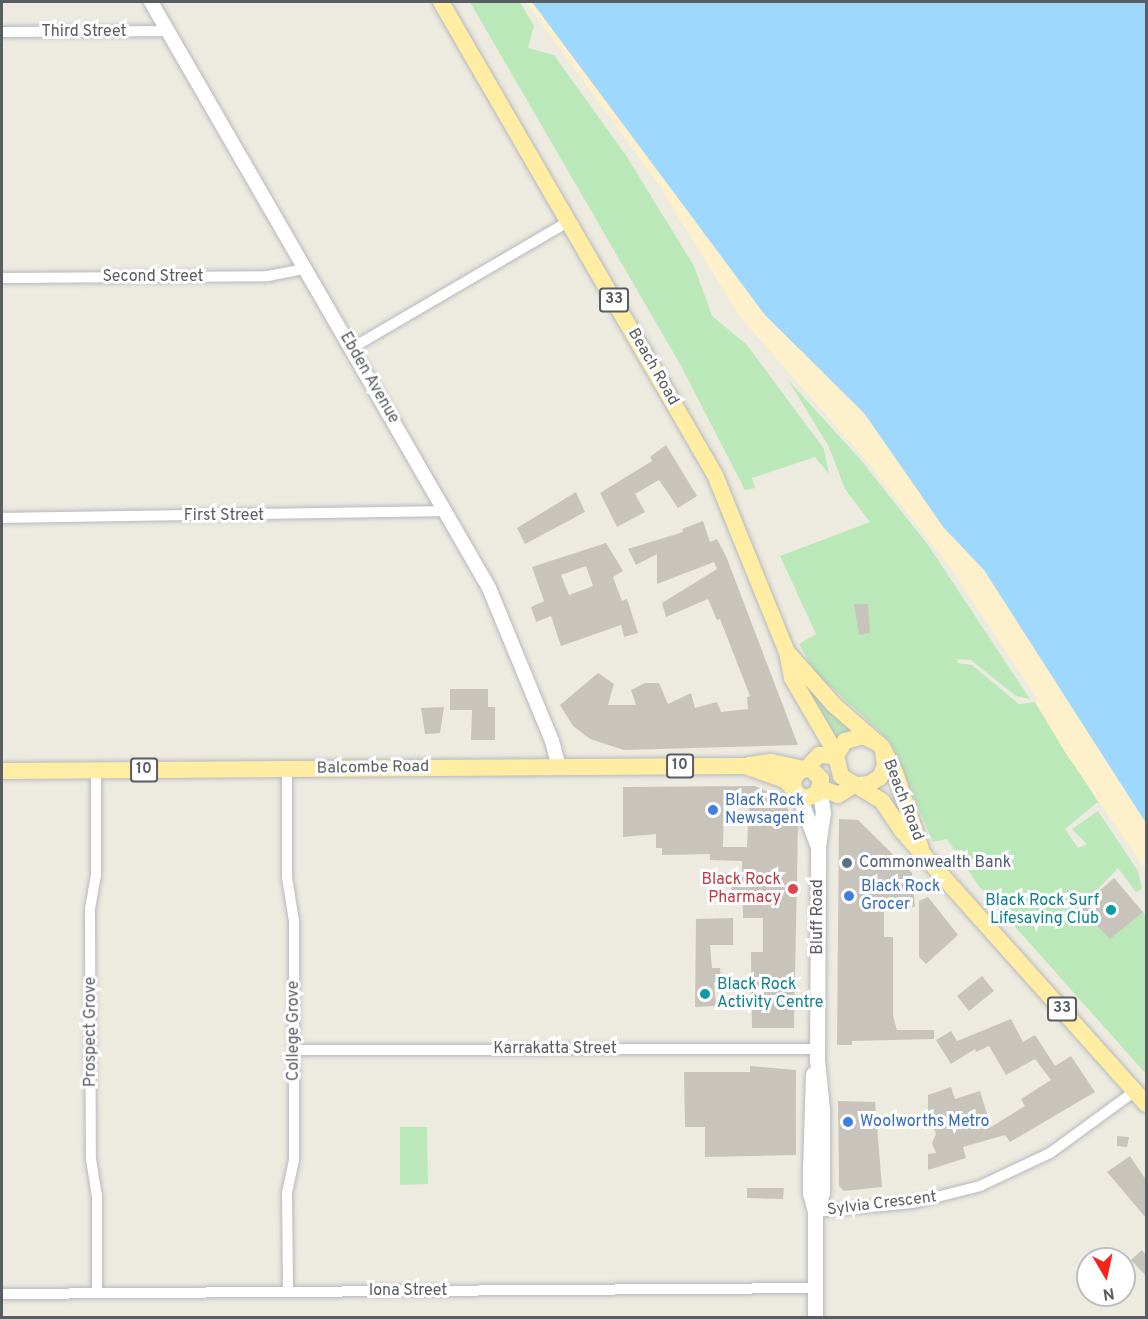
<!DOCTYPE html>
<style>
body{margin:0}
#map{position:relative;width:1148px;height:1319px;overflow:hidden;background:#edeadf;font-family:Overpass,sans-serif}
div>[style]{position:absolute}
.green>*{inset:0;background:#bae8b9}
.sand>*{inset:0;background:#fef0ca}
.water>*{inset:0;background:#9ed8ff}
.building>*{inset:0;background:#c8c4bc}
.roads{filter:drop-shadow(0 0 2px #b5b9be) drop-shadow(0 0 2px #b5b9be)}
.minor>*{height:10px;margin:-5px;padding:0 5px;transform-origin:5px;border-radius:5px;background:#fff}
.tertiary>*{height:14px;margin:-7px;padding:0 7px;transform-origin:7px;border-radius:7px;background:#fff}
.secondary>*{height:15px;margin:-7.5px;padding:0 7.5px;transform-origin:7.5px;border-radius:7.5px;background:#fff}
.primary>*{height:16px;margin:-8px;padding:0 8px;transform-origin:8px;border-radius:8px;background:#ffeda3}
.dots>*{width:16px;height:16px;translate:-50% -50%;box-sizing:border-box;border:3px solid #fff;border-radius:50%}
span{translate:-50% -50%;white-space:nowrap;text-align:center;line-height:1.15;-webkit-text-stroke:6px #fff;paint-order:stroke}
.shield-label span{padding:2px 4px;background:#fff;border:2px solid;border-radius:4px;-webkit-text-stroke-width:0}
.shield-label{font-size:15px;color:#585d62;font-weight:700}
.street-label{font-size:16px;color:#585d62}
.shop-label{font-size:16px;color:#366cbe}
.left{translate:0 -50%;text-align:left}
.service-label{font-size:16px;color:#4e5e75}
.health-label{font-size:16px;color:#be3a42}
.right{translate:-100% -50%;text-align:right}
.culture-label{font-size:16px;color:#0d838f}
.frame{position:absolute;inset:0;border:3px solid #585d62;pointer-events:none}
.north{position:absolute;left:1076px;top:1247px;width:60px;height:60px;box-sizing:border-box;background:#fff;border:2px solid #bcbec0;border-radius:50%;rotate:171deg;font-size:16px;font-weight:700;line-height:24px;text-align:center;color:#585d62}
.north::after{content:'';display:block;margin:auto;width:21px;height:27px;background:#fa2319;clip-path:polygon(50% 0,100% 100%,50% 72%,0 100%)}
</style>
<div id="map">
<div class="green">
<i style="clip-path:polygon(470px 2px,520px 2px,534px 26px,528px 48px,554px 55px,627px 157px,694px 266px,712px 316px,747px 345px,824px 449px,829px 474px,815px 457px,752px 478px,755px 488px,745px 490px,680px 364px)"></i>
<i style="clip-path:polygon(788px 380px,860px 459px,928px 545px,1030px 699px,1016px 696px,971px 660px,957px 659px,958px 663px,972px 665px,1019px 704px,1035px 702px,1098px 802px,1065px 829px,1078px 848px,1087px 844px,1072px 829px,1098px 811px,1138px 871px,1142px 889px,1136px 892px,1118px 868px,1080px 908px,1110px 938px,1143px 912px,1146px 916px,1146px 1074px,978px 885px,947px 839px,933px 842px,890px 741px,815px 672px,799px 644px,816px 634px,780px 556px,870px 522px,845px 489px,829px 447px)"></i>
<i style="clip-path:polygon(809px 689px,852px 731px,835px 740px,805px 691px)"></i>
<i style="clip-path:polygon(400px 1127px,427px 1127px,428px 1184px,400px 1185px)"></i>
</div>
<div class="sand">
<i style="clip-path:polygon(526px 2px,532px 2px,765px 315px,864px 413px,944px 528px,984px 570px,1146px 823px,1146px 870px,1065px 752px,1035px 702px,1038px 700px,953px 571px,870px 465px,740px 317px,659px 185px)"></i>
</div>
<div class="water">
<i style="clip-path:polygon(532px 2px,1146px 2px,1146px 823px,984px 570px,944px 528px,864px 413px,765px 315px)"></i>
</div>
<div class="building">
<i style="clip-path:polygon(666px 445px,697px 496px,678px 508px,659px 480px,635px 494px,645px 512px,617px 527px,600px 493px,652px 461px,650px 457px)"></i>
<i style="clip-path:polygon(576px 492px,585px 512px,525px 544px,517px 528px)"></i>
<i style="clip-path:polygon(703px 521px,710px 542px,717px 539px,726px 556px,798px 745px,624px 750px,590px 739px,573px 726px,560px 705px,598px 673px,614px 684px,608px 705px,636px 705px,631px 690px,645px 683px,659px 683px,668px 704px,691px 693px,695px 708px,717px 702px,721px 712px,748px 709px,747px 697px,750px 696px,720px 619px,717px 620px,708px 599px,666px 617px,662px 603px,717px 569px,714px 562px,657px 584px,657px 554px,636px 565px,628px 549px,683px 532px,682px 529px)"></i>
<i style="clip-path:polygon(evenodd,606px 543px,623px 571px,613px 577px,622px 601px,627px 599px,638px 633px,624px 637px,621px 625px,561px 646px,551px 616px,536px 622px,531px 607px,544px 601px,532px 567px,606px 543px,586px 566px,593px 586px,569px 595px,561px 575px,586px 566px)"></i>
<i style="clip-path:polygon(854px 604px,868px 604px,870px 633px,859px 635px)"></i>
<i style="clip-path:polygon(450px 689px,488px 689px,488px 707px,495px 707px,495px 740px,471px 740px,472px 710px,450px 710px)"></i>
<i style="clip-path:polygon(444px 707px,440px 733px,425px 734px,421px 708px)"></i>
<i style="clip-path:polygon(evenodd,755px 786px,780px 797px,798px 825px,794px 1028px,752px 1028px,751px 952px,763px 952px,763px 918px,743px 918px,743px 894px,732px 894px,731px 883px,742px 883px,742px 861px,710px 860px,710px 854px,662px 855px,662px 848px,656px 848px,656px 834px,623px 837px,623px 787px,755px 786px,724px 804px,749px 804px,747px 847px,723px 847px,724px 804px)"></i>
<i style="clip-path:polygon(839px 819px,858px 820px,912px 873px,915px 907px,884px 908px,884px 937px,893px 937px,893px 1016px,897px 1030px,934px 1030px,934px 1039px,852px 1041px,852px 1045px,837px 1045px)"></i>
<i style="clip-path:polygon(1114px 878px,1143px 912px,1110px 939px,1080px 908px)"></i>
<i style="clip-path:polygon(928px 897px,958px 935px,926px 964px,919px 957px,919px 901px)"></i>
<i style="clip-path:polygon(733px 918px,733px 945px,710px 945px,712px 968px,720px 968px,721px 982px,714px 982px,716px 1006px,695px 1007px,696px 919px)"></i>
<i style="clip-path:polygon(982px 976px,994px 991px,969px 1011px,957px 996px)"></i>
<i style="clip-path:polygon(1011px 1019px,1023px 1042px,1035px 1035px,1055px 1066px,1071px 1056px,1095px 1092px,1010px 1142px,1005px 1135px,963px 1147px,966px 1158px,928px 1170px,928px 1154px,936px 1153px,932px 1143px,936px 1134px,928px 1113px,928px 1095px,951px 1087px,955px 1099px,980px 1091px,991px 1127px,1025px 1106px,1021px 1099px,1051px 1080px,1035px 1059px,1006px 1075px,989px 1046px,976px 1052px,975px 1049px,951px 1064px,936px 1040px,951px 1031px,957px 1041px)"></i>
<i style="clip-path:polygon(750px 1066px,796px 1070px,796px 1155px,705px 1157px,705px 1127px,685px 1127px,684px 1072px,750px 1072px)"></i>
<i style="clip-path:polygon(838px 1101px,875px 1102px,882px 1187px,844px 1191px,839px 1186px)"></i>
<i style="clip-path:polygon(1117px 1136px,1129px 1137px,1127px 1147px,1117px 1146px)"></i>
<i style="clip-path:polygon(1130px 1156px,1146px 1180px,1146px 1218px,1107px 1172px)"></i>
<i style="clip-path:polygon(747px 1188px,784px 1188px,783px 1199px,747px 1198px)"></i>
<i style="clip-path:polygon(1142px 1250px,1146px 1255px,1146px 1276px,1131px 1260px)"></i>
</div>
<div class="roads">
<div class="minor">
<i style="left:2px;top:32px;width:165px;rotate:-0.3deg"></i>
<i style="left:2px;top:278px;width:266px;rotate:-0.4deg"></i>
<i style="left:268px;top:276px;width:37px;rotate:-11deg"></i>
<i style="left:352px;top:348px;width:250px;rotate:-30.3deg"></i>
<i style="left:2px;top:518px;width:444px;rotate:-0.9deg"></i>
<i style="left:287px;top:769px;width:108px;rotate:90deg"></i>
<i style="left:287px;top:877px;width:45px;rotate:81deg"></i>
<i style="left:294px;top:921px;width:239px;rotate:90deg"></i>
<i style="left:294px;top:1160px;width:33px;rotate:102deg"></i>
<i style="left:287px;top:1192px;width:100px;rotate:89.4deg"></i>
<i style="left:96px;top:770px;width:105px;rotate:90deg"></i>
<i style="left:96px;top:875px;width:34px;rotate:100deg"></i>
<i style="left:90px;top:908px;width:251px;rotate:89.8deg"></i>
<i style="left:91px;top:1159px;width:36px;rotate:81deg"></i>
<i style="left:97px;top:1195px;width:98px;rotate:90deg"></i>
<i style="left:294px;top:1050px;width:523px;rotate:-0.11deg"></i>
<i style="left:815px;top:1212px;width:98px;rotate:-5.2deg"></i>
<i style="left:913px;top:1203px;width:69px;rotate:-14.2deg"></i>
<i style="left:980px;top:1186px;width:77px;rotate:-25.2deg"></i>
<i style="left:1050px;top:1153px;width:105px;rotate:-36.1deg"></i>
<i style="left:2px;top:1294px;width:813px;rotate:-0.42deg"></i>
</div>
<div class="tertiary">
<i style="left:151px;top:2px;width:676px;rotate:60.02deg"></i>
<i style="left:489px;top:588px;width:165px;rotate:67.6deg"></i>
<i style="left:552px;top:741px;width:27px;rotate:75deg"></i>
</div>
<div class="secondary">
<i style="left:798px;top:794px;width:53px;rotate:69.2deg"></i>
<i style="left:813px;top:1074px;width:93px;rotate:91.8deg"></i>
<i style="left:810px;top:1167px;width:26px;rotate:90deg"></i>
<i style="left:810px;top:1193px;width:20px;rotate:75deg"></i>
<i style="left:815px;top:1212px;width:106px;rotate:90deg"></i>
<i style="left:815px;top:1212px;width:20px;rotate:-70deg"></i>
<i style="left:822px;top:1193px;width:84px;rotate:-90deg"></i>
<i style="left:822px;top:1109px;width:49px;rotate:-95.8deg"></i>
<i style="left:817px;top:1060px;width:213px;rotate:-89.7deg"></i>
<i style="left:818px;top:847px;width:34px;rotate:-82deg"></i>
<i style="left:823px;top:813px;width:22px;rotate:-98deg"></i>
</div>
<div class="primary">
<i style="left:441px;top:2px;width:547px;rotate:59.92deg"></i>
<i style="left:715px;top:475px;width:191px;rotate:67.9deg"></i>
<i style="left:787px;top:652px;width:26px;rotate:79deg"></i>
<i style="left:792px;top:678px;width:89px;rotate:59.7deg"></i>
<i style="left:787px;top:652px;width:71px;rotate:48.4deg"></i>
<i style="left:834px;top:705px;width:64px;rotate:41.2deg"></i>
<i style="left:882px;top:747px;width:28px;rotate:63deg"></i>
<i style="left:895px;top:772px;width:81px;rotate:71.3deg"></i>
<i style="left:879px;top:744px;width:18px;rotate:-153deg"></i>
<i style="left:863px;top:736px;width:19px;rotate:164deg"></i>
<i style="left:845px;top:741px;width:17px;rotate:121deg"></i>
<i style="left:836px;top:756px;width:21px;rotate:76deg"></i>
<i style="left:841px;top:776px;width:48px;rotate:31.4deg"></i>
<i style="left:882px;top:801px;width:37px;rotate:56deg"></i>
<i style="left:903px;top:832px;width:365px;rotate:48.2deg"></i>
<i style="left:749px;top:765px;width:22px;rotate:-8deg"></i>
<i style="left:771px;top:762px;width:35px;rotate:12deg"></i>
<i style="left:806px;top:769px;width:19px;rotate:-47deg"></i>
<i style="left:819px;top:755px;width:17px;rotate:3deg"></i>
<i style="left:2px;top:771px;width:743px;rotate:-0.39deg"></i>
<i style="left:745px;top:766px;width:42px;rotate:19.3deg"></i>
<i style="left:785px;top:780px;width:22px;rotate:47deg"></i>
<i style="left:800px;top:796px;width:7px;rotate:16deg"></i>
<i style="left:807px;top:798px;width:12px;rotate:-24deg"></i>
<i style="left:818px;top:793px;width:14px;rotate:-78deg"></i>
<i style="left:821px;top:779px;width:14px;rotate:-135deg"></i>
<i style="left:811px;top:769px;width:10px;rotate:174deg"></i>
<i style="left:801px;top:770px;width:12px;rotate:132deg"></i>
<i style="left:793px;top:779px;width:9px;rotate:84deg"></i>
<i style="left:857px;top:785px;width:12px;rotate:-5deg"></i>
<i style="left:869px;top:784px;width:13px;rotate:-32deg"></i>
<i style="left:880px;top:777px;width:12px;rotate:-66deg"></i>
<i style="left:885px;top:766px;width:16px;rotate:-97deg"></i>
<i style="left:821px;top:788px;width:18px;rotate:22deg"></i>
<i style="left:838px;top:795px;width:19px;rotate:-32deg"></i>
</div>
</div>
<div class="dots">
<i style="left:713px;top:810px;background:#3f7fe0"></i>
<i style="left:847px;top:863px;background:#5c6f8a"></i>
<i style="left:793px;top:889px;background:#e0444e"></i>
<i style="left:849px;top:896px;background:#3f7fe0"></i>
<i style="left:1111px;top:910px;background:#0f9aa8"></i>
<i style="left:705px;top:994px;background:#0f9aa8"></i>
<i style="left:848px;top:1122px;background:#3f7fe0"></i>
</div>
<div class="shield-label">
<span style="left:614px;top:300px">33</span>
<span style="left:680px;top:766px">10</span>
<span style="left:144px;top:770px">10</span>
<span style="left:1062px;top:1009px">33</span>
</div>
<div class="street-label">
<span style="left:84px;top:32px">Third Street</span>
<span style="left:153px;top:277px">Second Street</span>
<span style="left:653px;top:367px;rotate:60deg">Beach Road</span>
<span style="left:369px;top:378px;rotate:60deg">Ebden Avenue</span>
<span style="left:224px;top:516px">First Street</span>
<span style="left:373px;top:768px;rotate:-1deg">Balcombe Road</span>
<span style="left:903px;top:800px;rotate:69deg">Beach Road</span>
<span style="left:818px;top:917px;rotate:-90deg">Bluff Road</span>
<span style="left:294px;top:1031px;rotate:-90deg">College Grove</span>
<span style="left:91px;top:1032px;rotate:-90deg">Prospect Grove</span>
<span style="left:555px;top:1049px">Karrakatta Street</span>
<span style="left:882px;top:1204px;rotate:-7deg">Sylvia Crescent</span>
<span style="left:408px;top:1291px">Iona Street</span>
</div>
<div class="shop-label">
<span class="left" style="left:725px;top:810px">Black Rock<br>Newsagent</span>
<span class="left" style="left:861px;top:896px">Black Rock<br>Grocer</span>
<span class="left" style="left:860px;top:1122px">Woolworths Metro</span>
</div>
<div class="service-label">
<span class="left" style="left:859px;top:863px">Commonwealth Bank</span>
</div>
<div class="health-label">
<span class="right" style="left:781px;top:889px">Black Rock<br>Pharmacy</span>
</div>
<div class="culture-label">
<span class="right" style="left:1099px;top:910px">Black Rock Surf<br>Lifesaving Club</span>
<span class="left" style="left:717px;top:994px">Black Rock<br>Activity Centre</span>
</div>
<div class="frame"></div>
<div class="north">N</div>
</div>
